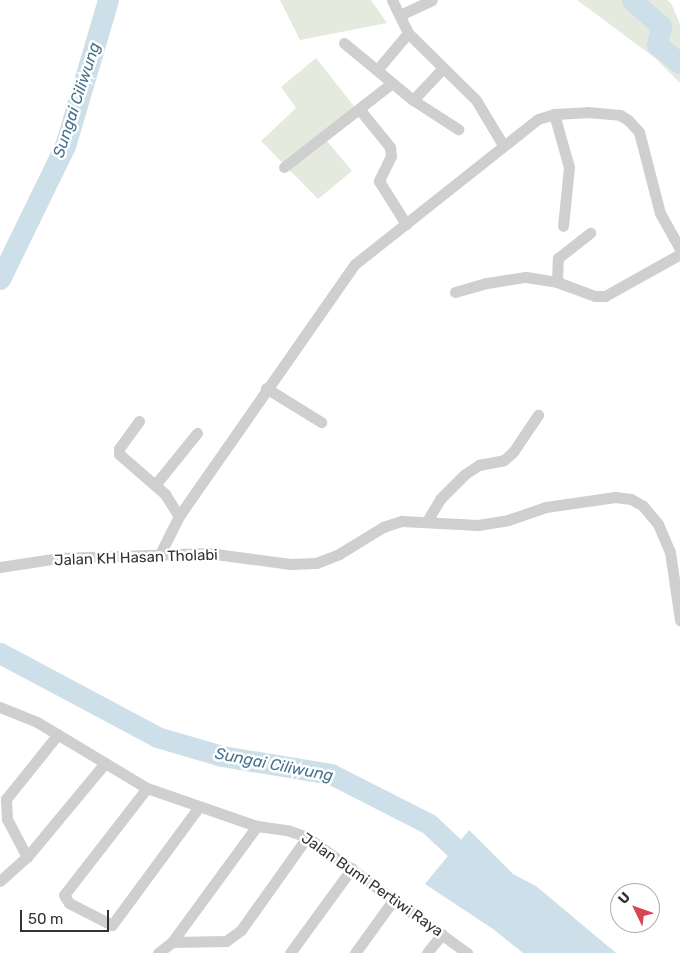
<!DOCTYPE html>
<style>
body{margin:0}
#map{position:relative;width:680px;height:953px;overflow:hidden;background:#fff;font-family:Rubik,sans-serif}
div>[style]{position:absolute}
.green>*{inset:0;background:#e5eade}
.water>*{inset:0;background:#cddfe9}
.river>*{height:21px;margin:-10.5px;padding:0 10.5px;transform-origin:10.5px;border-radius:10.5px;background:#cddfe9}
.street>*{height:11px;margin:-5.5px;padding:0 5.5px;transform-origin:5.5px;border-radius:5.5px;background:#cfcfcf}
span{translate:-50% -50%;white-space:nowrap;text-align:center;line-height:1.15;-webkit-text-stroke:5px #fff;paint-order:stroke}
.street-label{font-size:15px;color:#323232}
.water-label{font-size:16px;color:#45738e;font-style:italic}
.north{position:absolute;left:610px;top:883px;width:50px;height:50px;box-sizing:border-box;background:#fff;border:1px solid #adadad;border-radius:50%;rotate:312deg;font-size:14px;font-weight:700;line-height:20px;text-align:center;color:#323232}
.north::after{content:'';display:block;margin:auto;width:18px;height:22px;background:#d74553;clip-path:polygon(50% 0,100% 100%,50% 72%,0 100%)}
.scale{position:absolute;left:20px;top:910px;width:89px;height:22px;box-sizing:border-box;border:2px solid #323232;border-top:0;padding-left:6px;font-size:15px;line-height:18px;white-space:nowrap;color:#323232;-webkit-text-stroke:4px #fff;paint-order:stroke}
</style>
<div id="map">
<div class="green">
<i style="clip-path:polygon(280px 0,371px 0,387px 23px,300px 40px)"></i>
<i style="clip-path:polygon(577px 0,667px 0,671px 3px,680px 24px,680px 83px,655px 58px)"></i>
<i style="clip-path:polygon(316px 58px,361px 115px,327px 141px,352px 171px,318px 199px,261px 141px,296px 108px,281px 87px)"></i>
</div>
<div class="water">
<i style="clip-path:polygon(469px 830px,513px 874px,536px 886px,616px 953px,523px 953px,493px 929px,425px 884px)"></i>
</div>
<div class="river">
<i style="left:632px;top:0;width:39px;rotate:42deg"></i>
<i style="left:661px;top:26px;width:19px;rotate:102deg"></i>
<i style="left:657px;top:45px;width:29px;rotate:38deg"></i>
<i style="left:0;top:279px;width:148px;rotate:-64deg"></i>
<i style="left:65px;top:146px;width:152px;rotate:-73.6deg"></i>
<i style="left:0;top:653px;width:178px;rotate:28.1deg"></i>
<i style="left:157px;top:737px;width:68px;rotate:16.3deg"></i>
<i style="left:222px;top:756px;width:110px;rotate:9.4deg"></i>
<i style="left:331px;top:774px;width:110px;rotate:27deg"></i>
<i style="left:429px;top:824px;width:63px;rotate:43.1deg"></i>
</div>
<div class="street">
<i style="left:392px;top:0;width:37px;rotate:64deg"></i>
<i style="left:408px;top:33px;width:95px;rotate:44.6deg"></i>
<i style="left:476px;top:100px;width:52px;rotate:59deg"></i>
<i style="left:400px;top:15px;width:35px;rotate:-25deg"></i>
<i style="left:344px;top:43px;width:89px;rotate:39.6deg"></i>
<i style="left:413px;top:100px;width:54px;rotate:32.8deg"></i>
<i style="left:377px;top:70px;width:48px;rotate:-50deg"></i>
<i style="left:413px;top:100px;width:44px;rotate:-46.8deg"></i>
<i style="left:360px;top:110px;width:48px;rotate:51deg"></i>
<i style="left:390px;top:147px;width:9px;rotate:84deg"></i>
<i style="left:391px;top:156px;width:28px;rotate:116deg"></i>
<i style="left:379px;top:181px;width:51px;rotate:57.9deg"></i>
<i style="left:554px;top:114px;width:55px;rotate:74.2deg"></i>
<i style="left:569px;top:167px;width:59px;rotate:95.8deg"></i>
<i style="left:284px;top:167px;width:137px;rotate:-37.9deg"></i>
<i style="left:557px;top:282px;width:24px;rotate:-88deg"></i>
<i style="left:558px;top:258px;width:41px;rotate:-38deg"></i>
<i style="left:455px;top:292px;width:33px;rotate:-16deg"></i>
<i style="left:487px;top:283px;width:39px;rotate:-9deg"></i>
<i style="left:526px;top:277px;width:31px;rotate:9deg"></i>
<i style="left:557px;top:282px;width:40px;rotate:20.2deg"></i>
<i style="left:595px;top:296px;width:10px"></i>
<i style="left:605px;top:296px;width:86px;rotate:-29.2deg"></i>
<i style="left:266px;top:388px;width:65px;rotate:31.7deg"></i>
<i style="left:139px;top:421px;width:34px;rotate:126deg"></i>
<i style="left:119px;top:449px;width:5px;rotate:90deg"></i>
<i style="left:119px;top:454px;width:61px;rotate:41deg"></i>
<i style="left:165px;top:494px;width:26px;rotate:58deg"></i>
<i style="left:155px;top:485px;width:67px;rotate:-51.1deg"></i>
<i style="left:427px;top:521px;width:26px;rotate:-59deg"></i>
<i style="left:440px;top:499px;width:35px;rotate:-45deg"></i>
<i style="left:465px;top:474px;width:17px;rotate:-33deg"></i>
<i style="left:479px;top:465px;width:25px;rotate:-11deg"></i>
<i style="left:504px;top:460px;width:12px;rotate:-42deg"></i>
<i style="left:513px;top:452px;width:45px;rotate:-56deg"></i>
<i style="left:160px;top:554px;width:42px;rotate:-63.4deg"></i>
<i style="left:179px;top:516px;width:307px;rotate:-55.1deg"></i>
<i style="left:355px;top:264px;width:233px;rotate:-38.4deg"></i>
<i style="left:538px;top:119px;width:17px;rotate:-17deg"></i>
<i style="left:554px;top:114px;width:33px;rotate:-3deg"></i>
<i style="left:587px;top:112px;width:33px;rotate:5deg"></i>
<i style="left:620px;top:115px;width:9px;rotate:32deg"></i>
<i style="left:628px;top:120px;width:16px;rotate:47deg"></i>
<i style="left:639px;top:132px;width:84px;rotate:75.5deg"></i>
<i style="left:660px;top:213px;width:41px;rotate:60.9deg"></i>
<i style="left:0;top:567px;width:60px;rotate:-8.7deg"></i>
<i style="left:59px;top:558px;width:149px;rotate:-1.9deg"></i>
<i style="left:208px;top:553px;width:83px;rotate:7.6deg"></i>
<i style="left:290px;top:564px;width:26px;rotate:-2deg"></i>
<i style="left:316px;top:563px;width:25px;rotate:-21deg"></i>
<i style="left:339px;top:554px;width:52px;rotate:-31.5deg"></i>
<i style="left:383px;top:527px;width:20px;rotate:-18deg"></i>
<i style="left:402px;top:521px;width:76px;rotate:3deg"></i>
<i style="left:478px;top:525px;width:30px;rotate:-9deg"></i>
<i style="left:508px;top:520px;width:40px;rotate:-18.9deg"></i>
<i style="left:546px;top:507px;width:70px;rotate:-8.2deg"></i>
<i style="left:615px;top:497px;width:16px;rotate:7deg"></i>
<i style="left:631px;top:499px;width:14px;rotate:30deg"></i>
<i style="left:643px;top:506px;width:23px;rotate:50deg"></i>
<i style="left:658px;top:524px;width:30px;rotate:67deg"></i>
<i style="left:670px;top:552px;width:69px;rotate:81.6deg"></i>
<i style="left:0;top:707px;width:40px;rotate:22deg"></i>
<i style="left:37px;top:722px;width:128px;rotate:31deg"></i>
<i style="left:147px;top:788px;width:116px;rotate:19.1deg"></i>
<i style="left:257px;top:826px;width:30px;rotate:8deg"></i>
<i style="left:287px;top:830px;width:21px;rotate:19deg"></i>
<i style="left:307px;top:837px;width:198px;rotate:35.9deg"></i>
<i style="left:147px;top:788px;width:135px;rotate:127.8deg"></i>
<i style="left:64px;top:895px;width:9px;rotate:58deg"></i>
<i style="left:69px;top:903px;width:48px;rotate:27.1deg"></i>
<i style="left:112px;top:925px;width:145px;rotate:-53.7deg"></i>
<i style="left:27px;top:857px;width:43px;rotate:-117.8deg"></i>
<i style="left:7px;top:819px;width:20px;rotate:-93deg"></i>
<i style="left:6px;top:799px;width:83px;rotate:-51.3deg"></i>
<i style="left:0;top:881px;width:36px;rotate:-42deg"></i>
<i style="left:27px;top:857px;width:122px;rotate:-50.3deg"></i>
<i style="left:172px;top:942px;width:54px;rotate:-1.1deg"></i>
<i style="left:226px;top:941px;width:19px;rotate:-36deg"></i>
<i style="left:241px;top:930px;width:114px;rotate:-54.6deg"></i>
<i style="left:158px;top:953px;width:18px;rotate:-38deg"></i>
<i style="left:172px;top:942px;width:144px;rotate:-53.8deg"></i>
<i style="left:290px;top:953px;width:105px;rotate:-53.9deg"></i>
<i style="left:355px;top:953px;width:67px;rotate:-54.2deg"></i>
<i style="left:427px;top:953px;width:24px;rotate:-52deg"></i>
</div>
<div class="street-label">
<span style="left:136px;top:558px;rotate:-2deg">Jalan KH Hasan Tholabi</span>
<span style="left:372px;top:885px;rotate:35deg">Jalan Bumi Pertiwi Raya</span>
</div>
<div class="water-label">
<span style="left:77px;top:100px;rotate:-72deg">Sungai Ciliwung</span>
<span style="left:274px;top:765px;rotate:11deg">Sungai Ciliwung</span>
</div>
<div class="north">U</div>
<div class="scale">50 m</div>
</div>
